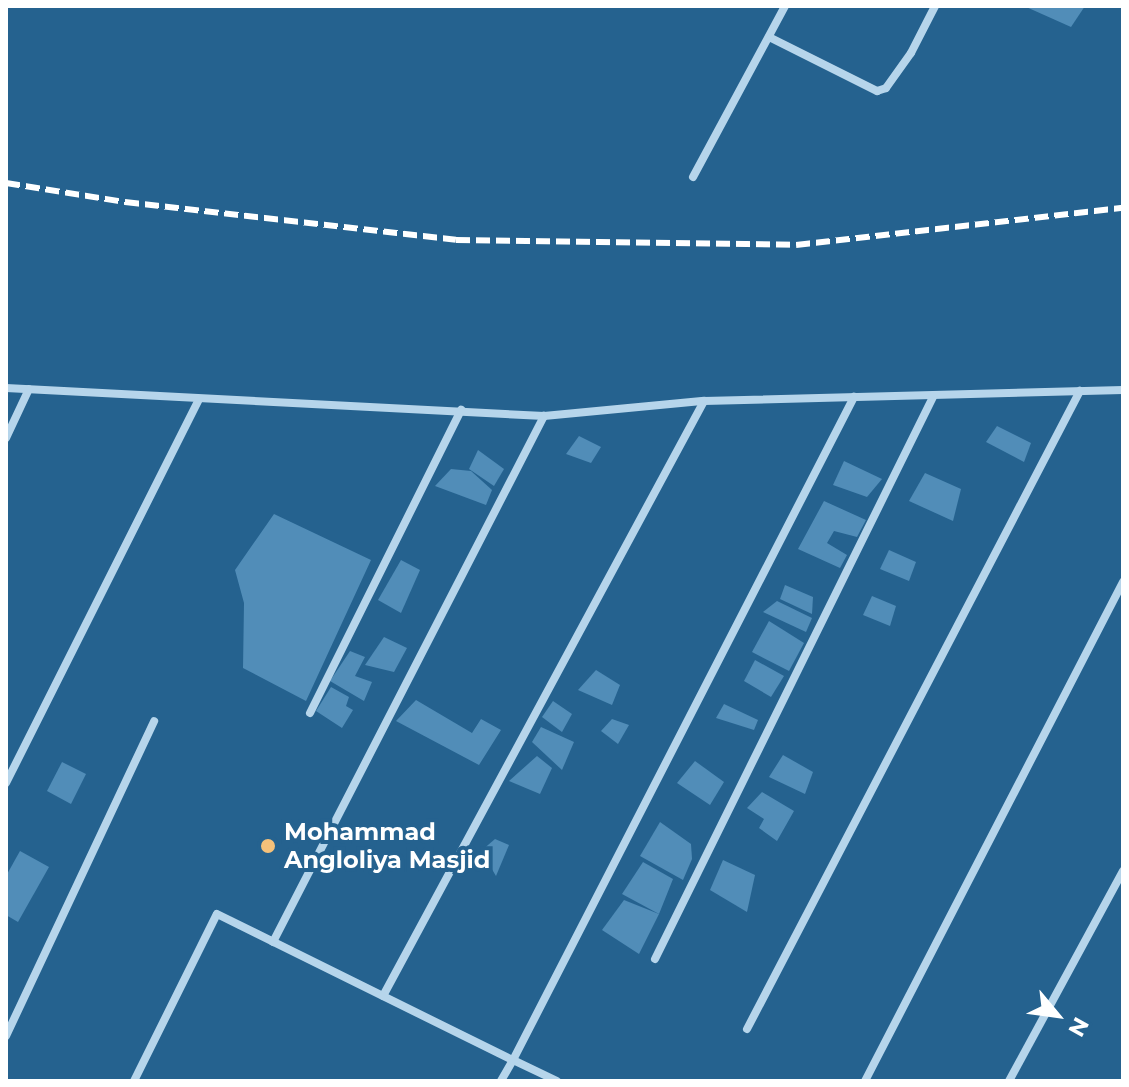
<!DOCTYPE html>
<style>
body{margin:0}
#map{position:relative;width:1129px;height:1087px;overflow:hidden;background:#25628f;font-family:Montserrat,sans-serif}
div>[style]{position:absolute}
.building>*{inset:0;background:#518db8}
.street>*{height:8px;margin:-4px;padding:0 4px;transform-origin:4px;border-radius:4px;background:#b6d5eb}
.rail>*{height:6px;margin-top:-3px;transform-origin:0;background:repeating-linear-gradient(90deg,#fff 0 14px,transparent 0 20px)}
.dots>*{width:22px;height:22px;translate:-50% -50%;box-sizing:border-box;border:4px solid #25628f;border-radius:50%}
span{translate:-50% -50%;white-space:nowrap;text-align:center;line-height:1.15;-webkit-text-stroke:8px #25628f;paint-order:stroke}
.poi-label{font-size:24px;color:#fff;font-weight:700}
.left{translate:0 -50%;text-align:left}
.frame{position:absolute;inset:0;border:8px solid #fff;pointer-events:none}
.north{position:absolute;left:1017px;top:975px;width:80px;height:80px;-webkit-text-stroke:6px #25628f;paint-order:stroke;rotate:119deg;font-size:22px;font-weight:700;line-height:32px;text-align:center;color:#fff}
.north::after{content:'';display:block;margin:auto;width:28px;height:36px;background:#fff;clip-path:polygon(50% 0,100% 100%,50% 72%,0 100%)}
</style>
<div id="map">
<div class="building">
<i style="clip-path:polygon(1024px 6px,1085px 6px,1071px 27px)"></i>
<i style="clip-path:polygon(997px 426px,1031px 443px,1024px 462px,986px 442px)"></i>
<i style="clip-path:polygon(579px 436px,601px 447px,591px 463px,566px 454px)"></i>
<i style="clip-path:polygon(478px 450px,504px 469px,494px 486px,469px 469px)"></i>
<i style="clip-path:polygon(844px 461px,882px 479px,867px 497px,833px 485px)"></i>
<i style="clip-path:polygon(451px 469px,471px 471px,492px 490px,486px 505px,435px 486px)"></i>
<i style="clip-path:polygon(925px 473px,961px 489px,953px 521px,909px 501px)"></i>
<i style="clip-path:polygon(824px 501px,866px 520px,857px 537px,834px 531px,827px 543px,847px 555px,840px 568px,798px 549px)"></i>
<i style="clip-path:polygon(274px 514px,371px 560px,306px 701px,243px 668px,244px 603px,235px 570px)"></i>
<i style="clip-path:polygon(889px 550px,916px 562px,909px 581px,880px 569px)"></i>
<i style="clip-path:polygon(401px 560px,420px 570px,401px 613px,378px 600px)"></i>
<i style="clip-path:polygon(785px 585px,813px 597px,812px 614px,780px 599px)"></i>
<i style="clip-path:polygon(872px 596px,896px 606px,890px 626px,863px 615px)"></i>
<i style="clip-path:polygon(777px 601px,812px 618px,806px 632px,763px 612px)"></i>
<i style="clip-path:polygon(769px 621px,804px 643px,789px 671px,752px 652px)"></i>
<i style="clip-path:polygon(384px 637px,407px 648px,394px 672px,365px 665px)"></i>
<i style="clip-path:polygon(350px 651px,365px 657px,355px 676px,372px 682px,364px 701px,330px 681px)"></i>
<i style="clip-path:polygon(755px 660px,784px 676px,771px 697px,744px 681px)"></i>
<i style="clip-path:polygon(596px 670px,620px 685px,612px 705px,578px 690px)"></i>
<i style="clip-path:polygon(331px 687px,349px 697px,346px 706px,353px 710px,342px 728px,316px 711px)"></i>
<i style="clip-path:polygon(416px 700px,472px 733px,481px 719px,501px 730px,479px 765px,396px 721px)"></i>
<i style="clip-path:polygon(553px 701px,572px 714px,562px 732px,542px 717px)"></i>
<i style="clip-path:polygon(724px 704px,758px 720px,754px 730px,716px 718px)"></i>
<i style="clip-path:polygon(612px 719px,629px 725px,618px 744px,601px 731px)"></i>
<i style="clip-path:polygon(541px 727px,574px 742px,562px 770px,532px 742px)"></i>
<i style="clip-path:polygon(783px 755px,813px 772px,805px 794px,769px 777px)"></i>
<i style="clip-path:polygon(537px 756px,552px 768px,540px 794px,509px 781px)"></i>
<i style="clip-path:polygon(695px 761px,724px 782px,710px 805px,677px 783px)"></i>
<i style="clip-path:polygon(62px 762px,86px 774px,71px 804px,47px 791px)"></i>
<i style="clip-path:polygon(762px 792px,794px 811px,777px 841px,759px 828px,764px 819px,747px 808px)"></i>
<i style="clip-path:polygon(660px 822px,691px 844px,692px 859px,683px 880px,640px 856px)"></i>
<i style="clip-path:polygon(495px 839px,509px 845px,496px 876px,481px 851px)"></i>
<i style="clip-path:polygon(20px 851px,49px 867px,18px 922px,6px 915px,6px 876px)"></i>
<i style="clip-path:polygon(723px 860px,755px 875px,747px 912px,710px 890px)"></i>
<i style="clip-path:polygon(643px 862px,673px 879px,659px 914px,622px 894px)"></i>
<i style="clip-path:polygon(624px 900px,659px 914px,639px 954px,602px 930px)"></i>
</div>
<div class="street">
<i style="left:769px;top:37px;width:121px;rotate:26.6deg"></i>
<i style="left:877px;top:91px;width:9px;rotate:-18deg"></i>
<i style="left:886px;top:88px;width:43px;rotate:-54.5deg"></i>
<i style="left:911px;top:53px;width:53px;rotate:-62.9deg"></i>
<i style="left:693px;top:177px;width:194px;rotate:-61.7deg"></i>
<i style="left:6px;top:388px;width:539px;rotate:2.98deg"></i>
<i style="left:544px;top:416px;width:161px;rotate:-5.4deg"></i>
<i style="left:704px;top:401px;width:419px;rotate:-1.5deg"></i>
<i style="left:6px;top:438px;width:54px;rotate:-64.9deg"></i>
<i style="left:310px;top:713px;width:339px;rotate:-63.5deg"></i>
<i style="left:6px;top:783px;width:429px;rotate:-63.3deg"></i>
<i style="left:273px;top:942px;width:592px;rotate:-62.74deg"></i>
<i style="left:655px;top:959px;width:627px;rotate:-63.68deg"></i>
<i style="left:383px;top:996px;width:676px;rotate:-61.65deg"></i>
<i style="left:747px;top:1029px;width:720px;rotate:-62.44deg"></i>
<i style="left:6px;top:1036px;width:348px;rotate:-64.8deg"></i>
<i style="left:134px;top:1081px;width:186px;rotate:-63.6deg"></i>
<i style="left:217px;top:914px;width:330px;rotate:26.3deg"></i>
<i style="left:513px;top:1060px;width:24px;rotate:120deg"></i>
<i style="left:557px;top:1081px;width:49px;rotate:-154.5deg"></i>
<i style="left:513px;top:1060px;width:746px;rotate:-62.78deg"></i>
<i style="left:865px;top:1081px;width:562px;rotate:-62.66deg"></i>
<i style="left:1009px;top:1081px;width:239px;rotate:-61.5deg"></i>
</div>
<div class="rail">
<i style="left:6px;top:183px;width:121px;rotate:9.1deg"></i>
<i style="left:125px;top:202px;width:333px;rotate:6.5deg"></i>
<i style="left:456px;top:240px;width:340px;rotate:0.8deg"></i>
<i style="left:796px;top:245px;width:329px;rotate:-6.5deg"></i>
</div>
<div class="dots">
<i style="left:268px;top:846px;background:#f5c17a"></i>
</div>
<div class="poi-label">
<span class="left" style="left:284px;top:846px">Mohammad<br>Angloliya Masjid</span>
</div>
<div class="frame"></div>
<div class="north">N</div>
</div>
